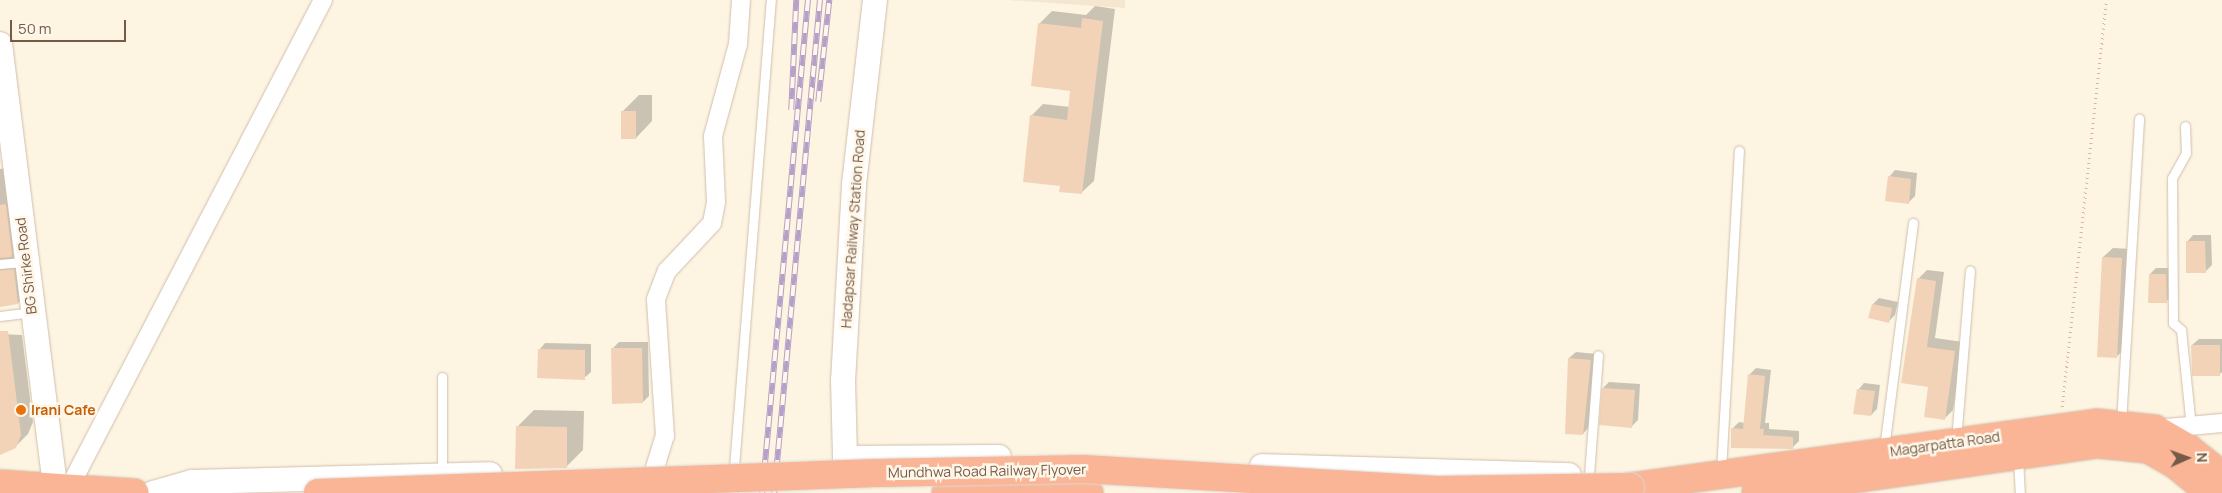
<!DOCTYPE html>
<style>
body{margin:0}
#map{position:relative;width:2222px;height:493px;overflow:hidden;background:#fdf4e2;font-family:Manrope,sans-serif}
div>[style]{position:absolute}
.residential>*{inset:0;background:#f5e6d0}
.shadow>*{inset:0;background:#0003}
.building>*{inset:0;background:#f3d3b8}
.path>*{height:2.5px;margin-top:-1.25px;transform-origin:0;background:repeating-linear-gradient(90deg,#d8b69c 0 1px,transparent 0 5px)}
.roads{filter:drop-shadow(0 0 1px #d1beab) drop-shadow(0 0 1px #d1beab)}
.lane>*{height:9px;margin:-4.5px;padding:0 4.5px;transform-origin:4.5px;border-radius:4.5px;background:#fff}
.street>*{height:18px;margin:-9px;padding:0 9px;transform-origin:9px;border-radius:9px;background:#fff}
.secondary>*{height:24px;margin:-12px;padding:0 12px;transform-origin:12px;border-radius:12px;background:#fff}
.highway>*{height:28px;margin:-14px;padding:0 14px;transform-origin:14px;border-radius:14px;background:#fab596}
.rail>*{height:5.5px;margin-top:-2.75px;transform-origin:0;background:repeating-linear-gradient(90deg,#fff7e9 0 11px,#b7a0c7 0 22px);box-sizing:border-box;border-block:1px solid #b7a0c7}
.bridges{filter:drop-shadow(0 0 1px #ded7d3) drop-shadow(0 0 1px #ded7d3)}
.highway-bridge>*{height:28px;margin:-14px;padding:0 14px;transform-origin:14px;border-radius:14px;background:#fab596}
.dots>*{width:14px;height:14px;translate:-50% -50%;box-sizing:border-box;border:2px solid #fff7e9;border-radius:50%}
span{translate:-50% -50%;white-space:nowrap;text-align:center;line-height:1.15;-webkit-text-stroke:5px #fff7e9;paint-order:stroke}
.street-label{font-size:14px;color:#755a47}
.food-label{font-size:14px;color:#c56008;font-weight:700}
.left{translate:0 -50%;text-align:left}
.north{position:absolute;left:2162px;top:433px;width:50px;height:50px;-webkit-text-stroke:4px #fff7e9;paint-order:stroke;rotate:88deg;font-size:14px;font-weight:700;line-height:20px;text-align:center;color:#755a47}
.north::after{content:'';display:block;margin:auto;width:18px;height:22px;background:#755a47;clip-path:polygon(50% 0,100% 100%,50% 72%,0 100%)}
.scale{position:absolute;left:10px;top:20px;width:116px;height:22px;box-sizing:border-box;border:2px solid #755a47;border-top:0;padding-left:6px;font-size:15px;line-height:18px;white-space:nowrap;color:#755a47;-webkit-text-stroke:4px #fff7e9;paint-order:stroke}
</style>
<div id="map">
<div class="residential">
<i style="clip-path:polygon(1008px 0,1125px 0,1125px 8px)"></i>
</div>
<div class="shadow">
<i style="clip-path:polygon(1095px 6px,1115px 9px,1094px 181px,1081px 193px,1061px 185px,1031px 116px,1043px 104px,1070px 107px,1072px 90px,1032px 85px,1040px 23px,1052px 11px,1086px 15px)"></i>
<i style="clip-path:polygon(639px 95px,652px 95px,652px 121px,636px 138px,622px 112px)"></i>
<i style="clip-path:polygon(19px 166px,28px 239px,13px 254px,30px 253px,35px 286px,18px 303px,0 306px,0 169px)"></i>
<i style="clip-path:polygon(1895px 170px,1917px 173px,1915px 196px,1908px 203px,1889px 177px)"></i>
<i style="clip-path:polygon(2193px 235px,2211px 235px,2212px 265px,2205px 272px,2187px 242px)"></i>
<i style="clip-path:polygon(2113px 248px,2131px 249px,2126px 348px,2116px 357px,2103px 257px)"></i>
<i style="clip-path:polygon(2156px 268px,2172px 268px,2172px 295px,2166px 302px,2150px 274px)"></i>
<i style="clip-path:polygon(1927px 270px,1944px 272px,1935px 338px,1963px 342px,1953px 410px,1944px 419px,1930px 386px,1918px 279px)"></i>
<i style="clip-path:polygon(1879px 298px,1898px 302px,1895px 315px,1888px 322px,1873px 304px)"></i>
<i style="clip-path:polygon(0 334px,22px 335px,33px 422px,28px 434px,15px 447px,0 451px)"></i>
<i style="clip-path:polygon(2199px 339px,2222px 339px,2222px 372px,2219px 375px,2192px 345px)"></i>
<i style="clip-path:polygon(619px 342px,648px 342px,649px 396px,643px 402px,612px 349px)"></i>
<i style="clip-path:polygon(545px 343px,591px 344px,591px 372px,584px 378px,539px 350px)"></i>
<i style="clip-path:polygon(1576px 352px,1597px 354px,1589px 427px,1583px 434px,1569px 358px)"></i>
<i style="clip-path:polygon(1756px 368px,1771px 370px,1765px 423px,1769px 423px,1769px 429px,1799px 431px,1799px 441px,1792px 448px,1732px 429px,1739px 422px,1745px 423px,1750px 374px)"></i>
<i style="clip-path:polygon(1609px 382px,1640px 384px,1638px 420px,1632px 426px,1600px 424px,1603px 388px)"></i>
<i style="clip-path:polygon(1864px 383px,1880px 385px,1877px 409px,1871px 415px,1858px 390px)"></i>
<i style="clip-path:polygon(534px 410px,584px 411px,583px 450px,566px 467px,517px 427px)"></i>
</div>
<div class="building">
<i style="clip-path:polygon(1082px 18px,1103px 21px,1082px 194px,1059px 192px,1060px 186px,1023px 182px,1030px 115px,1067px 120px,1070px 91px,1031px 86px,1038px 23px,1081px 28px)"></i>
<i style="clip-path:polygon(621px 111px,636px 111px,636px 139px,621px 139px)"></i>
<i style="clip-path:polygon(1888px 176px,1911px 179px,1909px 204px,1885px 201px)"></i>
<i style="clip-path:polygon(6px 204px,12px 254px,11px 257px,0 258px,0 205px)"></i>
<i style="clip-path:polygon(2186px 241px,2205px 241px,2206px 273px,2186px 273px)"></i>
<i style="clip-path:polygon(2102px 257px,2122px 258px,2117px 358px,2097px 357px)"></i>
<i style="clip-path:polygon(14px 269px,18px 304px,0 307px,0 270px)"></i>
<i style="clip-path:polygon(2149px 274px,2166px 274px,2167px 303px,2148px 303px)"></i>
<i style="clip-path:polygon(1917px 278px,1936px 281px,1927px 347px,1955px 351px,1945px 420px,1924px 417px,1928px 387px,1901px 383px)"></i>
<i style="clip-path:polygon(1872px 304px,1892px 308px,1889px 323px,1868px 318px)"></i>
<i style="clip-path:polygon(0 331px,8px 331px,21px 435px,16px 448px,0 455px)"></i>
<i style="clip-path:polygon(2191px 345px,2220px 345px,2220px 376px,2192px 376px)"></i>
<i style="clip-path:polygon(611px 348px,642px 348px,643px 403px,612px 404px)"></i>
<i style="clip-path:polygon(538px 349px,585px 350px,585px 380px,537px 378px)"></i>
<i style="clip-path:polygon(1568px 358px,1591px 360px,1583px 435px,1565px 434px)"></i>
<i style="clip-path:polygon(1748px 374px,1765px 376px,1760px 429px,1764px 429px,1763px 435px,1793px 437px,1793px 449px,1731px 448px,1731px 428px,1743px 429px)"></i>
<i style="clip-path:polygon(1602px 388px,1635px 390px,1632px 428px,1599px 425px)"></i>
<i style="clip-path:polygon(1857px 389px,1875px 391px,1871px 416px,1853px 414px)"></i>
<i style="clip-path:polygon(516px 426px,567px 427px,567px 468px,515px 469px)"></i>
</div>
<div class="path">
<i style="left:2062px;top:407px;width:409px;rotate:-83.8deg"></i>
</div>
<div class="roads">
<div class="lane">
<i style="left:2185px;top:126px;width:27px;rotate:88deg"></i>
<i style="left:2186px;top:153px;width:29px;rotate:119deg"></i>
<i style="left:2172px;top:178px;width:145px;rotate:89.6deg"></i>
<i style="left:2173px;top:323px;width:11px;rotate:41deg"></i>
<i style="left:2181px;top:330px;width:97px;rotate:84.1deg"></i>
<i style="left:0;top:264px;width:25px;rotate:-5deg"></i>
<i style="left:0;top:316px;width:31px;rotate:-7deg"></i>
<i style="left:2121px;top:423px;width:305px;rotate:-86.6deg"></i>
<i style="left:1956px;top:440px;width:170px;rotate:-85.3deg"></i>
<i style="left:1884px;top:449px;width:228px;rotate:-82.7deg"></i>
<i style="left:2018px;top:458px;width:35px;rotate:87deg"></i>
<i style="left:1721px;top:471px;width:321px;rotate:-86.8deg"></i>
<i style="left:442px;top:474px;width:97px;rotate:-90deg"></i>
<i style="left:1589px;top:475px;width:120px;rotate:-85.7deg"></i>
<i style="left:732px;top:493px;width:495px;rotate:-85.5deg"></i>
</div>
<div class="street">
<i style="left:2156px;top:429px;width:66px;rotate:-5.2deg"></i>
<i style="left:654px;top:471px;width:37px;rotate:-73deg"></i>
<i style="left:665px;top:436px;width:137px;rotate:-93.8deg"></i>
<i style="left:656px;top:299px;width:30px;rotate:-69deg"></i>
<i style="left:667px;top:271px;width:66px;rotate:-46.8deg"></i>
<i style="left:712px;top:223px;width:21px;rotate:-79deg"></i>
<i style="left:716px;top:202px;width:66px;rotate:-92.6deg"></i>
<i style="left:713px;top:136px;width:95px;rotate:-74.8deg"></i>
<i style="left:738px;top:44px;width:44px;rotate:-86.1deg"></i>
<i style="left:69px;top:488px;width:550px;rotate:-62.5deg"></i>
</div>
<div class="secondary">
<i style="left:875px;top:0;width:186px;rotate:96.5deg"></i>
<i style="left:854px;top:185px;width:195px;rotate:93.2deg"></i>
<i style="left:843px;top:380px;width:78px;rotate:88.5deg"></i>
<i style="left:845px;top:458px;width:154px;rotate:-0.4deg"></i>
<i style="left:0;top:44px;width:446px;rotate:82.9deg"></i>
<i style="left:1262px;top:466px;width:307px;rotate:1.7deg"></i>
<i style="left:153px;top:493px;width:41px;rotate:-15.8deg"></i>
<i style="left:192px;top:482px;width:298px;rotate:-1.5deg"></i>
</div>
<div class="highway">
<i style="left:0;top:484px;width:135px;rotate:3.8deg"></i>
<i style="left:1630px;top:487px;width:471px;rotate:-7.8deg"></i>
<i style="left:2097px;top:423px;width:58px;rotate:5.9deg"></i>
<i style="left:2155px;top:429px;width:39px;rotate:30deg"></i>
<i style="left:2189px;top:449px;width:42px;rotate:38.2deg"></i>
<i style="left:946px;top:493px;width:80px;rotate:-2.1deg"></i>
<i style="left:1026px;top:490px;width:63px;rotate:2.7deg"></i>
<i style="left:1756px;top:493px;width:345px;rotate:-8.2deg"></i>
<i style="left:2098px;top:444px;width:50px;rotate:5.7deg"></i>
<i style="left:2148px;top:449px;width:34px;rotate:30deg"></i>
<i style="left:2177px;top:466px;width:43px;rotate:39.3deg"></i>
</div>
</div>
<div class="rail">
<i style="left:818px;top:102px;width:103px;rotate:-83.8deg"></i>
<i style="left:791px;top:110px;width:110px;rotate:-87.4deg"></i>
<i style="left:762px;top:493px;width:495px;rotate:-84.7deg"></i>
<i style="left:774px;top:493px;width:495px;rotate:-84.7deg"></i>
</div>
<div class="bridges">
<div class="highway-bridge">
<i style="left:318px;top:493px;width:559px;rotate:-2.05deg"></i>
<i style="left:877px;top:473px;width:206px;rotate:-1.1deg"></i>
<i style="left:1083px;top:469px;width:355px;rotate:3.4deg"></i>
<i style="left:1437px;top:490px;width:193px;rotate:-0.9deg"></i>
</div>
</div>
<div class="dots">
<i style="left:21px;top:410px;background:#e8710a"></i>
</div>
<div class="street-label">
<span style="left:853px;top:229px;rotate:-86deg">Hadapsar Railway Station Road</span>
<span style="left:26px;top:266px;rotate:-97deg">BG Shirke Road</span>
<span style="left:1945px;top:444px;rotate:-8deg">Magarpatta Road</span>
<span style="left:987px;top:471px;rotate:-1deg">Mundhwa Road Railway Flyover</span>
</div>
<div class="food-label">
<span class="left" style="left:31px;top:410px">Irani Cafe</span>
</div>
<div class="north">N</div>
<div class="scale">50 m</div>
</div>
